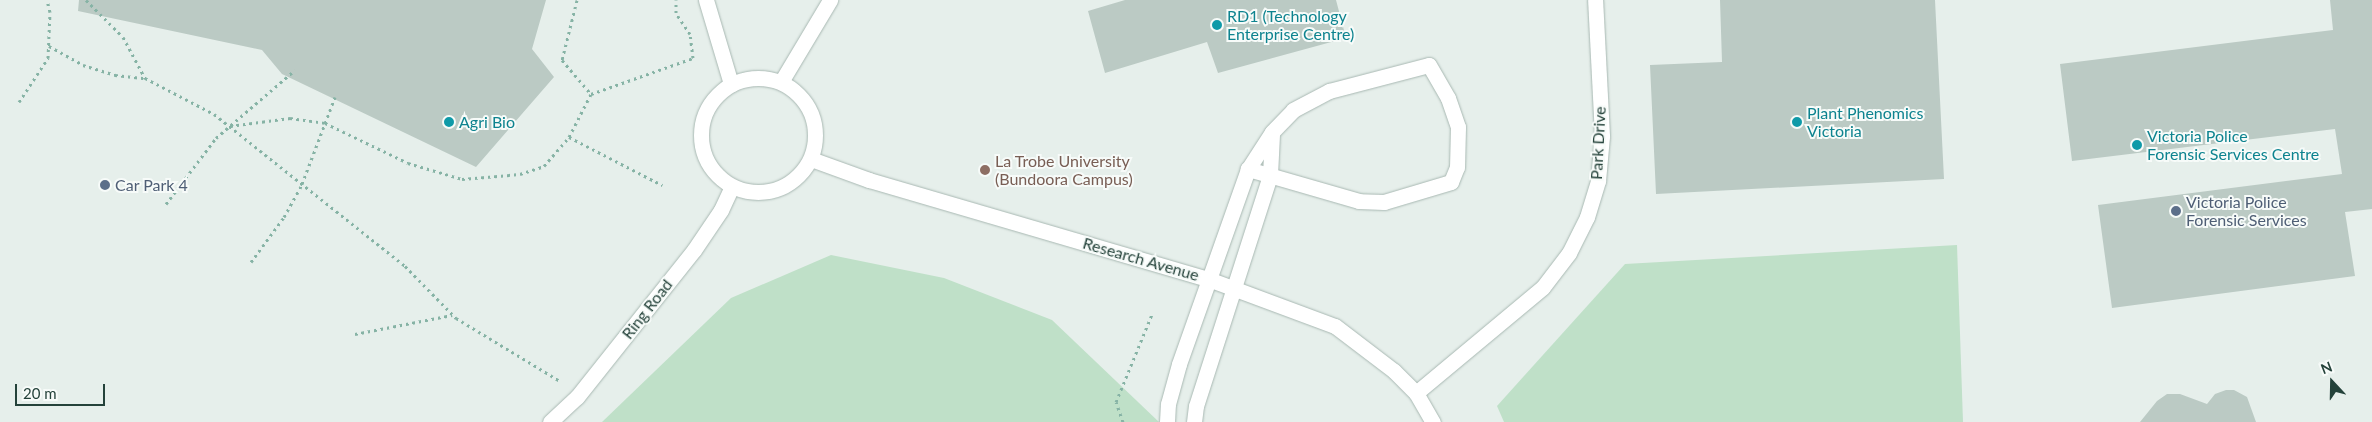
<!DOCTYPE html>
<style>
body{margin:0}
#map{position:relative;width:2372px;height:422px;overflow:hidden;background:#e6efeb;font-family:Lato,sans-serif}
div>[style]{position:absolute}
.green>*{inset:0;background:#bfe0c8}
.building>*{inset:0;background:#bbcac4}
.path>*{height:3px;margin-top:-1.5px;transform-origin:0;background:repeating-linear-gradient(90deg,#86b3a5 0 2.5px,transparent 0 6.5px)}
.roads{filter:drop-shadow(0 0 1px #a8b8b2) drop-shadow(0 0 1px #a8b8b2)}
.lane>*{height:15px;margin:-7.5px;padding:0 7.5px;transform-origin:7.5px;border-radius:7.5px;background:#fff}
.street>*{height:15px;margin:-7.5px;padding:0 7.5px;transform-origin:7.5px;border-radius:7.5px;background:#fff}
.street>.ring{margin:-7.5px;padding:0;box-sizing:content-box;background:none;border:15px solid #fff;border-radius:50%}
.dots>*{width:14px;height:14px;translate:-50% -50%;box-sizing:border-box;border:2px solid #f7fbf9;border-radius:50%}
span{translate:-50% -50%;white-space:nowrap;text-align:center;line-height:1.15;-webkit-text-stroke:4px #f7fbf9;paint-order:stroke}
.culture-label{font-size:16px;color:#0d838f}
.left{translate:0 -50%;text-align:left}
.street-label{font-size:16px;color:#24423a}
.education-label{font-size:16px;color:#785e54}
.service-label{font-size:16px;color:#4e5e75}
.north{position:absolute;left:2307px;top:357px;width:50px;height:50px;-webkit-text-stroke:4px #f7fbf9;paint-order:stroke;rotate:339deg;font-size:14px;font-weight:700;line-height:20px;text-align:center;color:#24423a}
.north::after{content:'';display:block;margin:auto;width:18px;height:22px;background:#24423a;clip-path:polygon(50% 0,100% 100%,50% 72%,0 100%)}
.scale{position:absolute;left:15px;top:384px;width:90px;height:22px;box-sizing:border-box;border:2px solid #24423a;border-top:0;padding-left:6px;font-size:15px;line-height:18px;white-space:nowrap;color:#24423a;-webkit-text-stroke:4px #f7fbf9;paint-order:stroke}
</style>
<div id="map">
<div class="green">
<i style="clip-path:polygon(1957px 245px,1963px 422px,1504px 422px,1497px 406px,1625px 264px)"></i>
<i style="clip-path:polygon(831px 255px,944px 278px,1052px 320px,1159px 422px,602px 422px,731px 298px)"></i>
</div>
<div class="building">
<i style="clip-path:polygon(79px 0,546px 0,532px 49px,554px 77px,476px 167px,282px 74px,262px 50px,78px 11px)"></i>
<i style="clip-path:polygon(1125px 0,1336px 0,1346px 38px,1218px 73px,1207px 42px,1105px 73px,1088px 11px)"></i>
<i style="clip-path:polygon(1720px 0,1935px 0,1944px 179px,1656px 194px,1650px 65px,1722px 62px)"></i>
<i style="clip-path:polygon(2330px 0,2372px 0,2372px 209px,2345px 212px,2355px 276px,2112px 308px,2098px 205px,2342px 174px,2335px 129px,2072px 161px,2060px 64px,2333px 30px)"></i>
<i style="clip-path:polygon(2226px 390px,2234px 390px,2247px 397px,2256px 422px,2140px 422px,2157px 401px,2167px 394px,2180px 394px,2207px 404px,2215px 394px)"></i>
</div>
<div class="path">
<i style="left:86px;top:0;width:52px;rotate:45deg"></i>
<i style="left:123px;top:37px;width:47px;rotate:61.8deg"></i>
<i style="left:577px;top:0;width:62px;rotate:104deg"></i>
<i style="left:562px;top:60px;width:45px;rotate:49.5deg"></i>
<i style="left:49px;top:46px;width:39px;rotate:29deg"></i>
<i style="left:83px;top:65px;width:34px;rotate:17deg"></i>
<i style="left:115px;top:75px;width:30px;rotate:6deg"></i>
<i style="left:145px;top:78px;width:78px;rotate:27.6deg"></i>
<i style="left:214px;top:114px;width:244px;rotate:38.5deg"></i>
<i style="left:405px;top:266px;width:73px;rotate:45.6deg"></i>
<i style="left:456px;top:318px;width:122px;rotate:31.2deg"></i>
<i style="left:19px;top:102px;width:53px;rotate:-56.6deg"></i>
<i style="left:48px;top:58px;width:46px;rotate:-87.5deg"></i>
<i style="left:50px;top:12px;width:12px;rotate:-104deg"></i>
<i style="left:230px;top:126px;width:61px;rotate:-7.6deg"></i>
<i style="left:290px;top:118px;width:35px;rotate:8deg"></i>
<i style="left:325px;top:123px;width:92px;rotate:25.7deg"></i>
<i style="left:408px;top:163px;width:56px;rotate:16.5deg"></i>
<i style="left:462px;top:179px;width:58px;rotate:-4.9deg"></i>
<i style="left:520px;top:174px;width:25px;rotate:-18deg"></i>
<i style="left:544px;top:166px;width:38px;rotate:-49deg"></i>
<i style="left:569px;top:137px;width:48px;rotate:-62.9deg"></i>
<i style="left:591px;top:94px;width:108px;rotate:-19.4deg"></i>
<i style="left:693px;top:58px;width:24px;rotate:-97deg"></i>
<i style="left:690px;top:34px;width:25px;rotate:-124deg"></i>
<i style="left:676px;top:13px;width:13px;rotate:-90deg"></i>
<i style="left:569px;top:137px;width:105px;rotate:27.3deg"></i>
<i style="left:166px;top:204px;width:83px;rotate:-52.9deg"></i>
<i style="left:216px;top:138px;width:104px;rotate:-40.7deg"></i>
<i style="left:251px;top:262px;width:56px;rotate:-53.7deg"></i>
<i style="left:284px;top:217px;width:38px;rotate:-61deg"></i>
<i style="left:302px;top:184px;width:93px;rotate:-69.2deg"></i>
<i style="left:355px;top:334px;width:99px;rotate:-11.1deg"></i>
<i style="left:1123px;top:422px;width:21px;rotate:-109deg"></i>
<i style="left:1116px;top:402px;width:97px;rotate:-67.7deg"></i>
</div>
<div class="roads">
<div class="lane">
<i style="left:706px;top:0;width:88px;rotate:73.4deg"></i>
<i style="left:1416px;top:393px;width:165px;rotate:-39.8deg"></i>
<i style="left:1543px;top:287px;width:43px;rotate:-52.6deg"></i>
<i style="left:1569px;top:253px;width:40px;rotate:-63.4deg"></i>
<i style="left:1587px;top:217px;width:38px;rotate:-73deg"></i>
<i style="left:1598px;top:181px;width:45px;rotate:-84.9deg"></i>
<i style="left:1602px;top:136px;width:136px;rotate:-92.9deg"></i>
<i style="left:1167px;top:422px;width:18px;rotate:-87deg"></i>
<i style="left:1168px;top:404px;width:41px;rotate:-74.6deg"></i>
<i style="left:1179px;top:364px;width:207px;rotate:-70.5deg"></i>
<i style="left:1248px;top:169px;width:44px;rotate:-57deg"></i>
<i style="left:1272px;top:132px;width:30px;rotate:-46deg"></i>
<i style="left:1293px;top:110px;width:41px;rotate:-27.8deg"></i>
<i style="left:1329px;top:91px;width:103px;rotate:-14.6deg"></i>
<i style="left:1429px;top:65px;width:38px;rotate:60deg"></i>
<i style="left:1448px;top:98px;width:31px;rotate:71deg"></i>
<i style="left:1458px;top:127px;width:40px;rotate:91.4deg"></i>
<i style="left:1457px;top:167px;width:16px;rotate:112deg"></i>
<i style="left:1451px;top:182px;width:70px;rotate:163.4deg"></i>
<i style="left:1384px;top:202px;width:25px;rotate:-178deg"></i>
<i style="left:1359px;top:201px;width:116px;rotate:-163.9deg"></i>
<i style="left:1194px;top:422px;width:16px;rotate:-83deg"></i>
<i style="left:1196px;top:406px;width:243px;rotate:-72.2deg"></i>
<i style="left:1270px;top:175px;width:41px;rotate:-87.2deg"></i>
</div>
<div class="street">
<i class="ring" style="left:701px;top:78px;width:99px;height:99px"></i>
<i style="left:781px;top:82px;width:96px;rotate:-59.1deg"></i>
<i style="left:811px;top:159px;width:62px;rotate:19.9deg"></i>
<i style="left:869px;top:180px;width:356px;rotate:16.3deg"></i>
<i style="left:1211px;top:280px;width:132px;rotate:20.4deg"></i>
<i style="left:1335px;top:326px;width:74px;rotate:37.3deg"></i>
<i style="left:1394px;top:371px;width:31px;rotate:45deg"></i>
<i style="left:1416px;top:393px;width:34px;rotate:60deg"></i>
<i style="left:550px;top:422px;width:37px;rotate:-43deg"></i>
<i style="left:577px;top:397px;width:188px;rotate:-51.5deg"></i>
<i style="left:694px;top:250px;width:48px;rotate:-56deg"></i>
<i style="left:721px;top:210px;width:26px;rotate:-65deg"></i>
</div>
</div>
<div class="dots">
<i style="left:1217px;top:25px;background:#0f9aa8"></i>
<i style="left:449px;top:122px;background:#0f9aa8"></i>
<i style="left:1797px;top:122px;background:#0f9aa8"></i>
<i style="left:2137px;top:145px;background:#0f9aa8"></i>
<i style="left:985px;top:170px;background:#8d6e63"></i>
<i style="left:105px;top:185px;background:#5c6f8a"></i>
<i style="left:2176px;top:211px;background:#5c6f8a"></i>
</div>
<div class="culture-label">
<span class="left" style="left:1227px;top:25px">RD1 (Technology<br>Enterprise Centre)</span>
<span class="left" style="left:1807px;top:122px">Plant Phenomics<br>Victoria</span>
<span class="left" style="left:459px;top:122px">Agri Bio</span>
<span class="left" style="left:2147px;top:145px">Victoria Police<br>Forensic Services Centre</span>
</div>
<div class="street-label">
<span style="left:1598px;top:143px;rotate:-87deg">Park Drive</span>
<span style="left:1141px;top:259px;rotate:16deg">Research Avenue</span>
<span style="left:647px;top:309px;rotate:-52deg">Ring Road</span>
</div>
<div class="education-label">
<span class="left" style="left:995px;top:170px">La Trobe University<br>(Bundoora Campus)</span>
</div>
<div class="service-label">
<span class="left" style="left:115px;top:185px">Car Park 4</span>
<span class="left" style="left:2186px;top:211px">Victoria Police<br>Forensic Services</span>
</div>
<div class="north">N</div>
<div class="scale">20 m</div>
</div>
